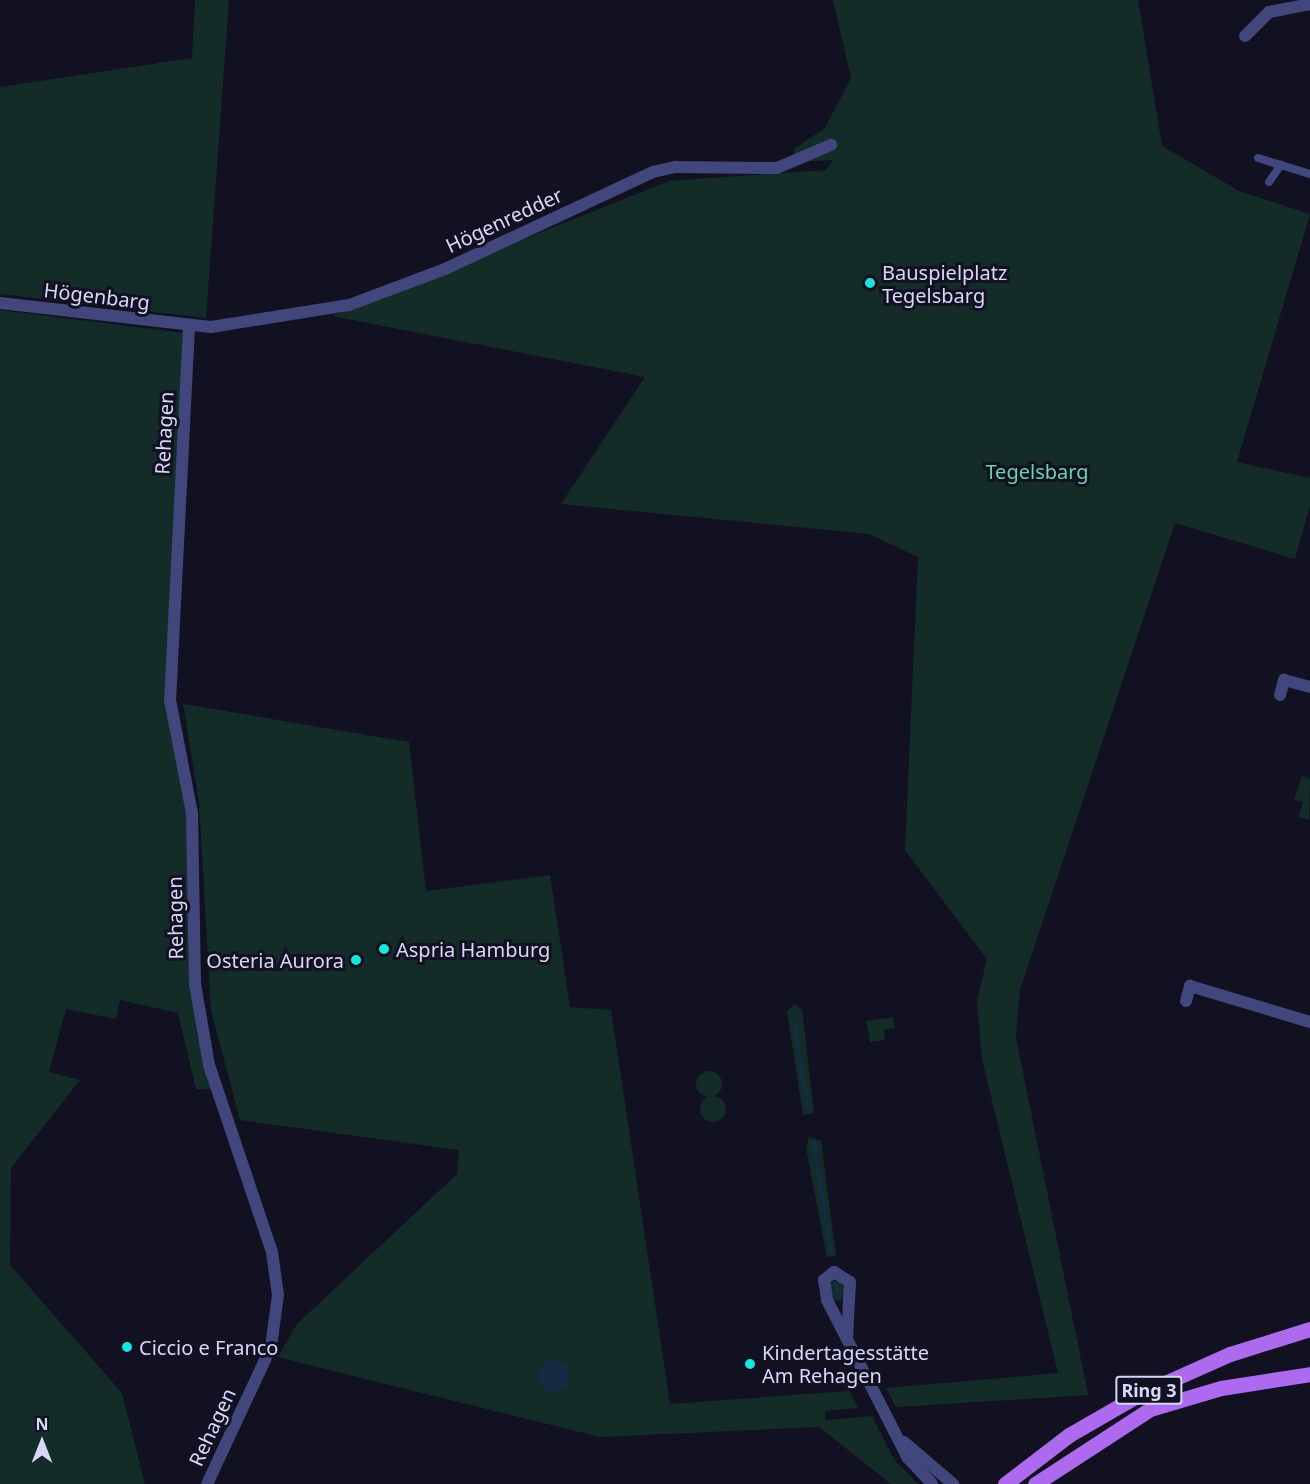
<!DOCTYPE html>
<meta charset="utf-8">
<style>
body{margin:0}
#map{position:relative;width:1310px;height:1484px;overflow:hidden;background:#121122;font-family:"Noto Sans",sans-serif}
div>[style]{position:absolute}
.green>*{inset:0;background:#142c28}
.round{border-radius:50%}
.water>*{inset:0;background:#142b44}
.stream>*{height:4px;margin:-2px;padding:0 2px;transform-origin:2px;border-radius:2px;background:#142b44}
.pedestrian>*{height:8px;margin:-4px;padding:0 4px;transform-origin:4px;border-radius:4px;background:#41467c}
.minor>*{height:12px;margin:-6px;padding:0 6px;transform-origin:6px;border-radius:6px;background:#41467c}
.primary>*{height:15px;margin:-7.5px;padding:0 7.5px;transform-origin:7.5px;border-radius:7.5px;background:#ae6aee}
.dots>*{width:16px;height:16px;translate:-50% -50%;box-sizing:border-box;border:3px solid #121122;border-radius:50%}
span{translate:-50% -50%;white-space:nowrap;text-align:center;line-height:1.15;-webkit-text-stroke:6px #121122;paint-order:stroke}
.shield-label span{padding:2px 4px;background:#121122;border:2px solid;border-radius:4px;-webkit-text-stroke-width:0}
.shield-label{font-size:18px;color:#d7d7fa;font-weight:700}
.street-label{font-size:20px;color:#d7d7fa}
.poi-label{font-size:20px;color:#d7d7fa}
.left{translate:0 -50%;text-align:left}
.right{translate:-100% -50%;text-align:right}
.park-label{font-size:20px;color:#6bd2ad}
.north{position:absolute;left:12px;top:1412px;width:60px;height:60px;-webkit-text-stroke:4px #121122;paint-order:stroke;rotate:0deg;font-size:16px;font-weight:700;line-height:24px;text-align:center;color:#d7d7fa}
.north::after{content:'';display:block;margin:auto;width:21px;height:27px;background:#d7d7fa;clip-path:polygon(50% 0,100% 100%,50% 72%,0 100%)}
</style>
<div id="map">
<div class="green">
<i style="clip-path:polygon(195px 0,229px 0,206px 318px,0 294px,0 87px,192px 58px)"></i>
<i style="clip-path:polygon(833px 0,1138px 0,1162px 146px,1239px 191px,1310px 214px,1237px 462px,1310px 478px,1310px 505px,1295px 559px,1175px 523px,1020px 990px,1016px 1037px,1088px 1395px,896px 1407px,886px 1388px,1058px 1373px,982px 1059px,977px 1001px,987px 959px,905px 850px,918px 557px,869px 534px,561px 504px,645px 377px,332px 316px,669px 181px,826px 170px,833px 160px,794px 162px,794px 149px,825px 128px,851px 78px)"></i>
<i style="clip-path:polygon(0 310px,184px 333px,165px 698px,187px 811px,196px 1031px,212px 1089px,196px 1089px,178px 1013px,120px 1000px,116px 1019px,66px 1009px,49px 1072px,80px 1080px,11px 1168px,10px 1265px,122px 1393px,145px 1484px,0 1484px)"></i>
<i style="clip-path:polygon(183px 704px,409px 742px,426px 891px,550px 875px,570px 1007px,611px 1010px,670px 1404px,849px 1391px,858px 1408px,825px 1411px,825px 1420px,872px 1416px,895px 1461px,918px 1484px,891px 1484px,819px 1427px,600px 1437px,278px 1357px,297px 1324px,457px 1174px,459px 1150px,240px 1120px,211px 1011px,199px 802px)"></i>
<i style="clip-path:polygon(1302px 776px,1310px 779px,1309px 820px,1298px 817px,1303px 802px,1294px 800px)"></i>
<i style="clip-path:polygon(795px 1004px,802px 1010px,814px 1113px,803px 1115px,787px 1011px)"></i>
<i style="clip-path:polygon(893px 1017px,895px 1028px,884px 1030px,885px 1040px,870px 1042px,866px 1021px)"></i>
<i class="round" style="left:696px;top:1071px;width:26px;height:26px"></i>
<i class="round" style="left:700px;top:1096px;width:26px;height:26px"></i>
<i style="clip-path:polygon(809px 1137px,821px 1141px,836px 1256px,827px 1257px,806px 1148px)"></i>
<i class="round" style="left:827px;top:1281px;width:20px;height:20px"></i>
</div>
<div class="water">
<i class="round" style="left:538px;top:1360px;width:32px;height:32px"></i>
</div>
<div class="stream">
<i style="left:794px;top:1022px;width:87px;rotate:80.8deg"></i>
<i style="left:814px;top:1142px;width:112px;rotate:81.3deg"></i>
<i style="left:836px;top:1283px;width:14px;rotate:82deg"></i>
</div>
<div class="pedestrian">
<i style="left:1258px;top:158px;width:54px;rotate:17.1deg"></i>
<i style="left:1269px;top:182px;width:21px;rotate:-55deg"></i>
</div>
<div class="minor">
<i style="left:1245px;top:36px;width:34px;rotate:-45deg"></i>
<i style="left:1269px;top:12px;width:42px;rotate:-11deg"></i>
<i style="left:0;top:303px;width:212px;rotate:6.5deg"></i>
<i style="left:211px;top:327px;width:140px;rotate:-9.1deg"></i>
<i style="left:349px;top:305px;width:103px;rotate:-20.6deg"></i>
<i style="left:445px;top:269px;width:230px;rotate:-25deg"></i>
<i style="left:653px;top:172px;width:23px;rotate:-13deg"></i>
<i style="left:675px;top:167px;width:102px;rotate:0.6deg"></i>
<i style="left:777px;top:168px;width:59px;rotate:-23.1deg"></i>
<i style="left:189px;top:327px;width:373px;rotate:92.9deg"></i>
<i style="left:170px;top:700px;width:115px;rotate:79deg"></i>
<i style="left:192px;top:813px;width:171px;rotate:89deg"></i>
<i style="left:195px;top:984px;width:82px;rotate:80.2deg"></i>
<i style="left:209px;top:1065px;width:197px;rotate:71.4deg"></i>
<i style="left:272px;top:1252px;width:43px;rotate:82.1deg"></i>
<i style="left:278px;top:1295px;width:52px;rotate:97.7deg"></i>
<i style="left:271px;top:1347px;width:151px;rotate:115deg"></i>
<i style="left:1280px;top:695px;width:16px;rotate:-75deg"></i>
<i style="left:1284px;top:680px;width:27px;rotate:15deg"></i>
<i style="left:1186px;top:1001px;width:16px;rotate:-75deg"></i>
<i style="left:1190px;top:986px;width:125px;rotate:16.7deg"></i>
<i style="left:847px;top:1338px;width:56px;rotate:-86.9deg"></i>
<i style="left:850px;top:1282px;width:19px;rotate:-148deg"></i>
<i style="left:834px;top:1272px;width:13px;rotate:141deg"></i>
<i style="left:824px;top:1280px;width:20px;rotate:81deg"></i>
<i style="left:827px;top:1300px;width:178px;rotate:62.9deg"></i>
<i style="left:908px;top:1458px;width:35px;rotate:47deg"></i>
<i style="left:904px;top:1442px;width:65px;rotate:40.6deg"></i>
</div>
<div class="primary">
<i style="left:1005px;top:1484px;width:81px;rotate:-37.4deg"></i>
<i style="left:1069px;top:1435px;width:82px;rotate:-30deg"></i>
<i style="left:1140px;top:1394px;width:98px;rotate:-24deg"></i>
<i style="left:1230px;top:1354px;width:84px;rotate:-17.4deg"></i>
<i style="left:1035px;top:1484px;width:137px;rotate:-33.1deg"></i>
<i style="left:1150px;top:1409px;width:74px;rotate:-16.5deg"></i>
<i style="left:1221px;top:1388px;width:90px;rotate:-8.9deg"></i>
</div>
<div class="dots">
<i style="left:870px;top:283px;background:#1ae3e0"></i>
<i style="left:384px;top:949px;background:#1ae3e0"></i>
<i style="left:356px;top:960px;background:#1ae3e0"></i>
<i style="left:127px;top:1347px;background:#1ae3e0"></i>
<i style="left:750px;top:1364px;background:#1ae3e0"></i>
</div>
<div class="shield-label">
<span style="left:1149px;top:1390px">Ring 3</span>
</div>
<div class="street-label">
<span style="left:504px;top:220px;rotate:-25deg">Högenredder</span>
<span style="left:97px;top:296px;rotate:7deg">Högenbarg</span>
<span style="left:164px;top:433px;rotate:-87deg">Rehagen</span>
<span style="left:175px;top:918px;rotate:-91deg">Rehagen</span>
<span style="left:212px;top:1427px;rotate:-65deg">Rehagen</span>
</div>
<div class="poi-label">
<span class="left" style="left:882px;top:284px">Bauspielplatz<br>Tegelsbarg</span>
<span class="left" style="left:396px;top:949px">Aspria Hamburg</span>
<span class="right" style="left:344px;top:960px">Osteria Aurora</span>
<span class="left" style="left:139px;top:1347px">Ciccio e Franco</span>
<span class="left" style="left:762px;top:1364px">Kindertagesstätte<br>Am Rehagen</span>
</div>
<div class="park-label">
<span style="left:1037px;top:471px">Tegelsbarg</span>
</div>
<div class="north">N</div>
</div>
